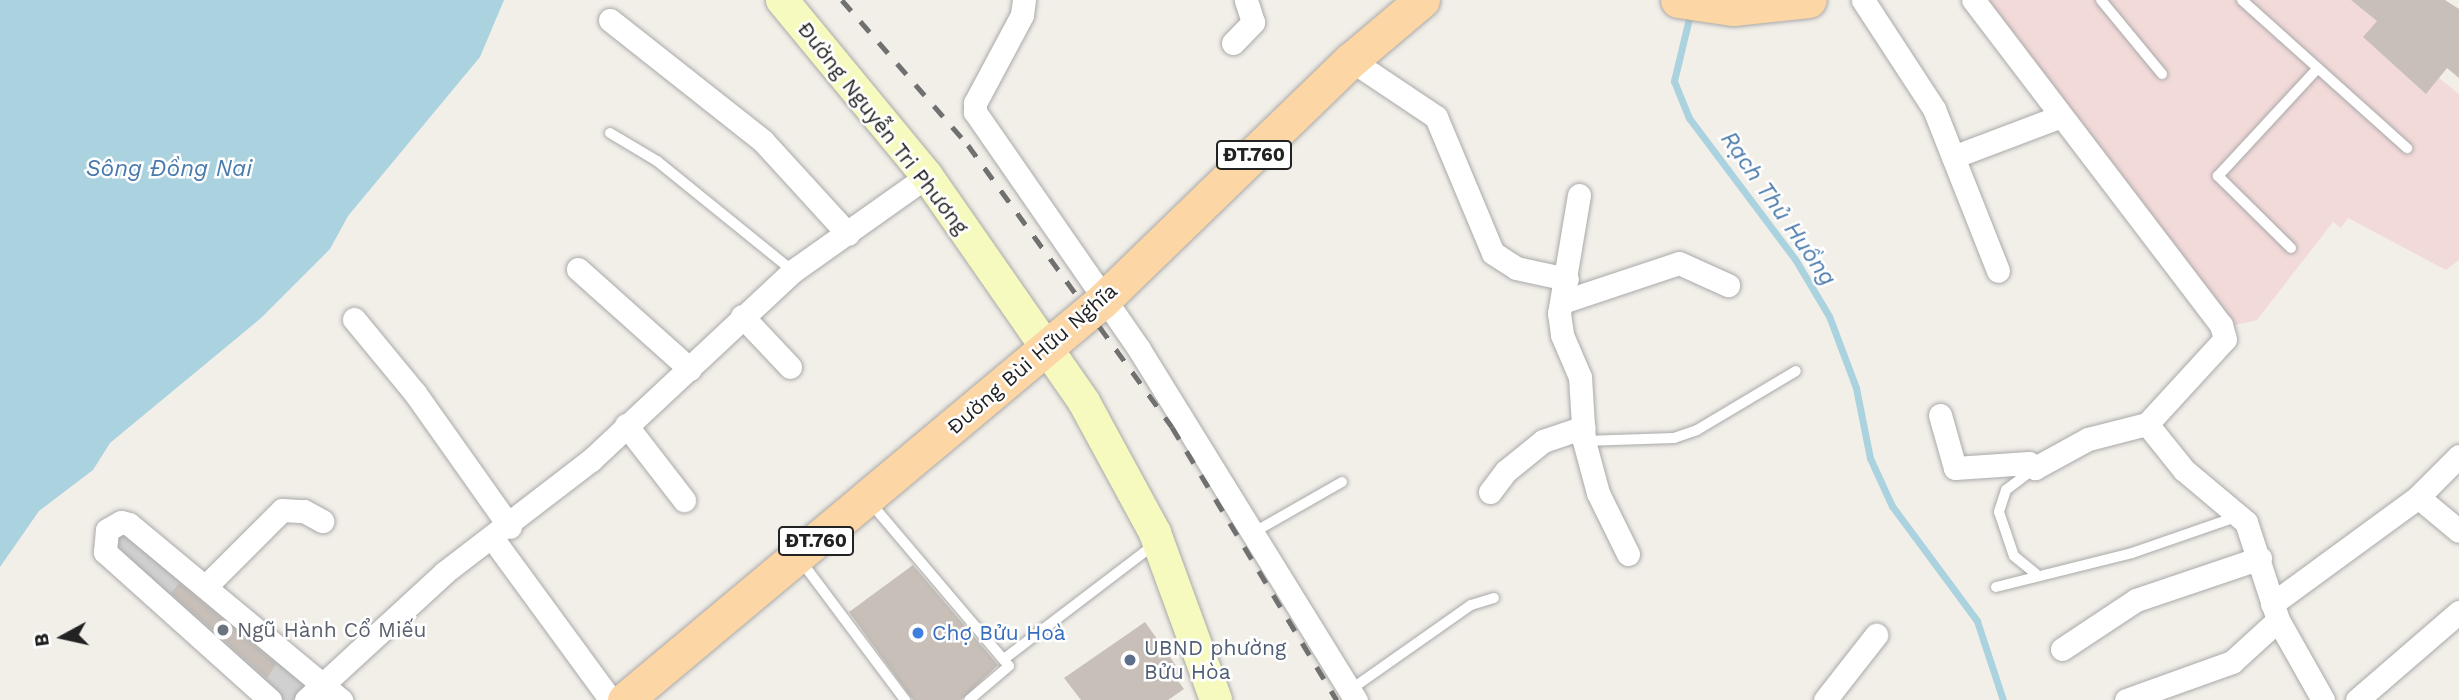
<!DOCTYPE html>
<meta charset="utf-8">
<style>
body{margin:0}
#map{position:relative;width:2459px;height:700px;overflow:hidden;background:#f2efe9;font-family:"Work Sans",sans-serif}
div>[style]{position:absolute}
.commercial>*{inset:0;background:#f2dad9}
.religious>*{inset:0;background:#d0d0d0}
.water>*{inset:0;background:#aad3df}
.stream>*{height:7px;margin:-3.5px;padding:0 3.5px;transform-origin:3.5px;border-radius:3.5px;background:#aad3df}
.building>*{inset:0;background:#c7bfb8}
.roads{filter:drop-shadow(0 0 2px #a9a9a9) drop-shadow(0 0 2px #a9a9a9)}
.service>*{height:10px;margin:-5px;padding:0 5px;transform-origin:5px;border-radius:5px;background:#fff}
.minor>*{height:23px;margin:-11.5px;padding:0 11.5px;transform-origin:11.5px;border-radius:11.5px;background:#fff}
.secondary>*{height:32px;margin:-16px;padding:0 16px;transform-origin:16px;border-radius:16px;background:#f7fabf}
.primary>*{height:35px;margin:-17.5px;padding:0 17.5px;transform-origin:17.5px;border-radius:17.5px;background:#fcd6a4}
.rail>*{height:5px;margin-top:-2.5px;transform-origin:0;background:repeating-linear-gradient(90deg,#707070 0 14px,transparent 0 28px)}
.dots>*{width:19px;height:19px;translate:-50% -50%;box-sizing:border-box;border:4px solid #fff;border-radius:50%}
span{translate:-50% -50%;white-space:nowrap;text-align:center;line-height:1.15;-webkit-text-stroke:5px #fff;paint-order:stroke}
.shield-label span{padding:2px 5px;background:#fff;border:2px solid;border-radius:5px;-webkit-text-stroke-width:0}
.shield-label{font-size:19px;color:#222;font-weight:700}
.street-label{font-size:21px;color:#222}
.worship-label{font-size:21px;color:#5b616d}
.left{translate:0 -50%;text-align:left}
.shop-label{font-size:21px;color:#366cbe}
.service-label{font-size:21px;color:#4e5e75}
.water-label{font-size:23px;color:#4a7aab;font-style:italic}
.north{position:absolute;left:28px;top:602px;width:70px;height:70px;-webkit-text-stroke:5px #fff;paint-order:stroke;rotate:262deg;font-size:19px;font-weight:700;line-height:28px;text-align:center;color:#222}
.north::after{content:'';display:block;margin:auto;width:24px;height:32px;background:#222;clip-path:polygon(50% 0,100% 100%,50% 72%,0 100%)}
</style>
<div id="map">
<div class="commercial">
<i style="clip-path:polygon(1983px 0,2445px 0,2459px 52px,2439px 78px,2459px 94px,2459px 260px,2446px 270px,2348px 218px,2341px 228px,2333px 222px,2257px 320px,2231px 326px)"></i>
</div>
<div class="religious">
<i style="clip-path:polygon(121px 530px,310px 683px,293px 700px,283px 700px,112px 549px)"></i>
</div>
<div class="water">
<i style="clip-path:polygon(0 0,504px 0,480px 57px,348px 216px,330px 249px,261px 318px,110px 443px,93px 470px,39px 511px,0 567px)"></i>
</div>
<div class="stream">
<i style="left:1691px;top:10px;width:73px;rotate:103.5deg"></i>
<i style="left:1674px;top:81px;width:40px;rotate:68deg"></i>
<i style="left:1689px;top:118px;width:176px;rotate:53.1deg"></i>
<i style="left:1795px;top:259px;width:66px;rotate:59.2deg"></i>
<i style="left:1829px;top:316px;width:77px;rotate:69.4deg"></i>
<i style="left:1856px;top:388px;width:71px;rotate:78.7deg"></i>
<i style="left:1870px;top:458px;width:53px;rotate:65.4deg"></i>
<i style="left:1892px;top:506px;width:143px;rotate:53.5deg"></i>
<i style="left:1977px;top:621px;width:83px;rotate:71.8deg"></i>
</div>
<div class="building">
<i style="clip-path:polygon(2351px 0,2445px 0,2459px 9px,2459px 78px,2447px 68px,2426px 94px,2363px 37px,2377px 21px)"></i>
<i style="clip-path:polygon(913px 565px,998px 665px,961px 700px,913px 700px,849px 612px)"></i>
<i style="clip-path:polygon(179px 583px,276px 664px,267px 678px,171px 593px)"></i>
<i style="clip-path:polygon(1145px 622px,1182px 674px,1176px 678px,1184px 689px,1168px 700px,1081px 700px,1064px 678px)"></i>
</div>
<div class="roads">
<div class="service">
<i style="left:2101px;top:0;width:96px;rotate:50.5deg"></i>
<i style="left:2242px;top:0;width:222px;rotate:41.9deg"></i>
<i style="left:610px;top:133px;width:55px;rotate:30.8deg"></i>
<i style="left:657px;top:161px;width:175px;rotate:39deg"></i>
<i style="left:2291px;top:248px;width:103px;rotate:-135.4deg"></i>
<i style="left:2218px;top:176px;width:147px;rotate:-47.2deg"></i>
<i style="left:1584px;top:441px;width:90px;rotate:-1.9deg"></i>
<i style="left:1674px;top:438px;width:24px;rotate:-19deg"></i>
<i style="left:1697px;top:430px;width:115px;rotate:-30.8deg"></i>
<i style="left:2035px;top:468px;width:36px;rotate:143deg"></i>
<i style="left:2006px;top:490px;width:23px;rotate:108deg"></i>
<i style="left:1999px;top:512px;width:46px;rotate:71.2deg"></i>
<i style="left:2014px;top:556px;width:28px;rotate:39deg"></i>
<i style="left:869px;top:501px;width:216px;rotate:49.7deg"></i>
<i style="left:1009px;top:666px;width:52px;rotate:139.6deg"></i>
<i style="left:1256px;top:531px;width:99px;rotate:-29.7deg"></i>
<i style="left:801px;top:561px;width:174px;rotate:53.2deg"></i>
<i style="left:1996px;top:587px;width:140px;rotate:-14deg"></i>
<i style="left:2132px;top:553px;width:113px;rotate:-19.1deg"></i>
<i style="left:1004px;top:659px;width:190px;rotate:-37.3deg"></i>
<i style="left:1350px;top:690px;width:148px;rotate:-35.1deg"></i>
<i style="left:1471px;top:605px;width:24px;rotate:-17deg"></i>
</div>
<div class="minor">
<i style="left:1024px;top:0;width:15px;rotate:98deg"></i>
<i style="left:1022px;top:15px;width:100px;rotate:118.1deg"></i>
<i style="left:975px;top:103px;width:9px;rotate:90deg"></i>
<i style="left:975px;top:112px;width:288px;rotate:55.3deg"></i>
<i style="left:1139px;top:349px;width:413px;rotate:58.3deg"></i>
<i style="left:1863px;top:0;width:130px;rotate:56.9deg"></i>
<i style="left:1934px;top:109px;width:174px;rotate:68.4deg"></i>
<i style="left:610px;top:20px;width:195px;rotate:38.3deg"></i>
<i style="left:763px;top:141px;width:126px;rotate:47.6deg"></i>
<i style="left:1233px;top:43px;width:29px;rotate:-46deg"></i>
<i style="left:1253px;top:22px;width:23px;rotate:-108deg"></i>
<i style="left:1351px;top:60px;width:102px;rotate:33.8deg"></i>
<i style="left:1436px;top:117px;width:147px;rotate:67.3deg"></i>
<i style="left:1493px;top:253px;width:27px;rotate:33deg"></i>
<i style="left:1516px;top:268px;width:52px;rotate:12.2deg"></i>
<i style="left:1953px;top:157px;width:113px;rotate:-20.7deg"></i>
<i style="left:1579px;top:195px;width:120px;rotate:99.6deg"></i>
<i style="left:1559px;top:313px;width:22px;rotate:82deg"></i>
<i style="left:1562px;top:335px;width:46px;rotate:66.8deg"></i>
<i style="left:1580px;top:377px;width:64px;rotate:86.4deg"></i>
<i style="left:1584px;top:441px;width:54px;rotate:74.9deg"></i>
<i style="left:1598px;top:493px;width:68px;rotate:63.8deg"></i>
<i style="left:578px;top:269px;width:150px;rotate:41.8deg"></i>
<i style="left:1562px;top:302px;width:123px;rotate:-18.4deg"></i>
<i style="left:1679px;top:263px;width:54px;rotate:24.2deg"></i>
<i style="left:742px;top:316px;width:70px;rotate:46.7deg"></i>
<i style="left:354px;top:319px;width:96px;rotate:50.5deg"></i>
<i style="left:415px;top:393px;width:164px;rotate:54.7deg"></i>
<i style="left:1940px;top:415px;width:55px;rotate:74.2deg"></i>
<i style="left:1955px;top:468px;width:74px;rotate:-3.9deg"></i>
<i style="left:2029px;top:463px;width:8px;rotate:40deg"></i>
<i style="left:2035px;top:468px;width:60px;rotate:-28.7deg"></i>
<i style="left:2088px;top:439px;width:61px;rotate:-14.3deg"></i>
<i style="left:2147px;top:424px;width:115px;rotate:-47.5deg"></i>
<i style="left:2225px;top:339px;width:15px;rotate:-106deg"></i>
<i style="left:2221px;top:325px;width:409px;rotate:-127.3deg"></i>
<i style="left:2147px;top:424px;width:59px;rotate:51.2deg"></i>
<i style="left:2184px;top:470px;width:81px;rotate:40deg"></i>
<i style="left:2246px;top:522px;width:103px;rotate:71.9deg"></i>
<i style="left:2278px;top:620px;width:92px;rotate:60.6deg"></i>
<i style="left:626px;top:425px;width:95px;rotate:52.3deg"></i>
<i style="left:1490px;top:492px;width:26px;rotate:-53deg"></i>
<i style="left:1506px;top:471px;width:48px;rotate:-39deg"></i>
<i style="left:1543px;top:441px;width:43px;rotate:-18.9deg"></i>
<i style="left:2418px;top:497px;width:53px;rotate:39.7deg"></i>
<i style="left:493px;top:539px;width:200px;rotate:53.8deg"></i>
<i style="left:207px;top:585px;width:106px;rotate:-45deg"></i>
<i style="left:282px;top:510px;width:22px;rotate:3deg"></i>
<i style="left:304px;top:511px;width:21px;rotate:29deg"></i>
<i style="left:2272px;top:604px;width:181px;rotate:-36.2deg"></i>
<i style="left:2418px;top:497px;width:58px;rotate:-45deg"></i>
<i style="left:2062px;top:649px;width:89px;rotate:-33.5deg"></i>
<i style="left:2136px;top:600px;width:131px;rotate:-18.7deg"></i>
<i style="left:270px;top:700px;width:222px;rotate:-138.1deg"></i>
<i style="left:105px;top:552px;width:22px;rotate:-85deg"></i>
<i style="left:107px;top:530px;width:16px;rotate:-30deg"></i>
<i style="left:121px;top:522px;width:8px;rotate:14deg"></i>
<i style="left:129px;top:524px;width:276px;rotate:39.7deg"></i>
<i style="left:306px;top:700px;width:189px;rotate:-42.6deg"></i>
<i style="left:445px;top:572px;width:184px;rotate:-37.5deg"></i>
<i style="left:591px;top:460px;width:277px;rotate:-43.1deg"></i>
<i style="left:793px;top:271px;width:164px;rotate:-35.3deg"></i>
<i style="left:1825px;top:700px;width:83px;rotate:-51.9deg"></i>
<i style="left:2126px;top:700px;width:113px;rotate:-19.7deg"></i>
<i style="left:2232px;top:662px;width:62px;rotate:-42.4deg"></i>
<i style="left:2357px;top:700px;width:135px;rotate:-40.8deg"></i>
</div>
<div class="secondary">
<i style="left:782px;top:0;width:228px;rotate:50.5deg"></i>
<i style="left:927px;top:176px;width:275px;rotate:55.2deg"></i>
<i style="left:1084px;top:402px;width:149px;rotate:61.5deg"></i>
<i style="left:1155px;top:533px;width:178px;rotate:69.9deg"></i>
</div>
<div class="primary">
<i style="left:1678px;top:0;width:56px;rotate:8.3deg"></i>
<i style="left:1733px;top:8px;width:76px;rotate:-6deg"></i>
<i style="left:625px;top:700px;width:622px;rotate:-39.91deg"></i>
<i style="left:1102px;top:301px;width:347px;rotate:-44.1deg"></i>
<i style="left:1351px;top:60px;width:93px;rotate:-40.2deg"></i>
</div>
</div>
<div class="rail">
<i style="left:842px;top:0;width:192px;rotate:49deg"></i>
<i style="left:968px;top:145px;width:348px;rotate:54.1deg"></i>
<i style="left:1172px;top:427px;width:319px;rotate:58.9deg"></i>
</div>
<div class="dots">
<i style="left:223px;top:630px;background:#6b7280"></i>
<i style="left:918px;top:633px;background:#3f7fe0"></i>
<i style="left:1130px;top:660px;background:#5c6f8a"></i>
</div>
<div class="shield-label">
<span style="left:1254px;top:155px">ĐT.760</span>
<span style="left:816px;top:541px">ĐT.760</span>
</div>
<div class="street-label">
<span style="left:883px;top:128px;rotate:52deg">Đường Nguyễn Tri Phương</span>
<span style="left:1032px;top:359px;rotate:-41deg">Đường Bùi Hữu Nghĩa</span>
</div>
<div class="worship-label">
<span class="left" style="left:237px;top:630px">Ngũ Hành Cổ Miếu</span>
</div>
<div class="shop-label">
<span class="left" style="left:932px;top:633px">Chợ Bửu Hoà</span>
</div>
<div class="service-label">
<span class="left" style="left:1144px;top:660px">UBND phường<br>Bửu Hòa</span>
</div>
<div class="water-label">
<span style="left:169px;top:169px">Sông Đồng Nai</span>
<span style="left:1778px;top:209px;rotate:55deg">Rạch Thủ Huồng</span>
</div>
<div class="north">B</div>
</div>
